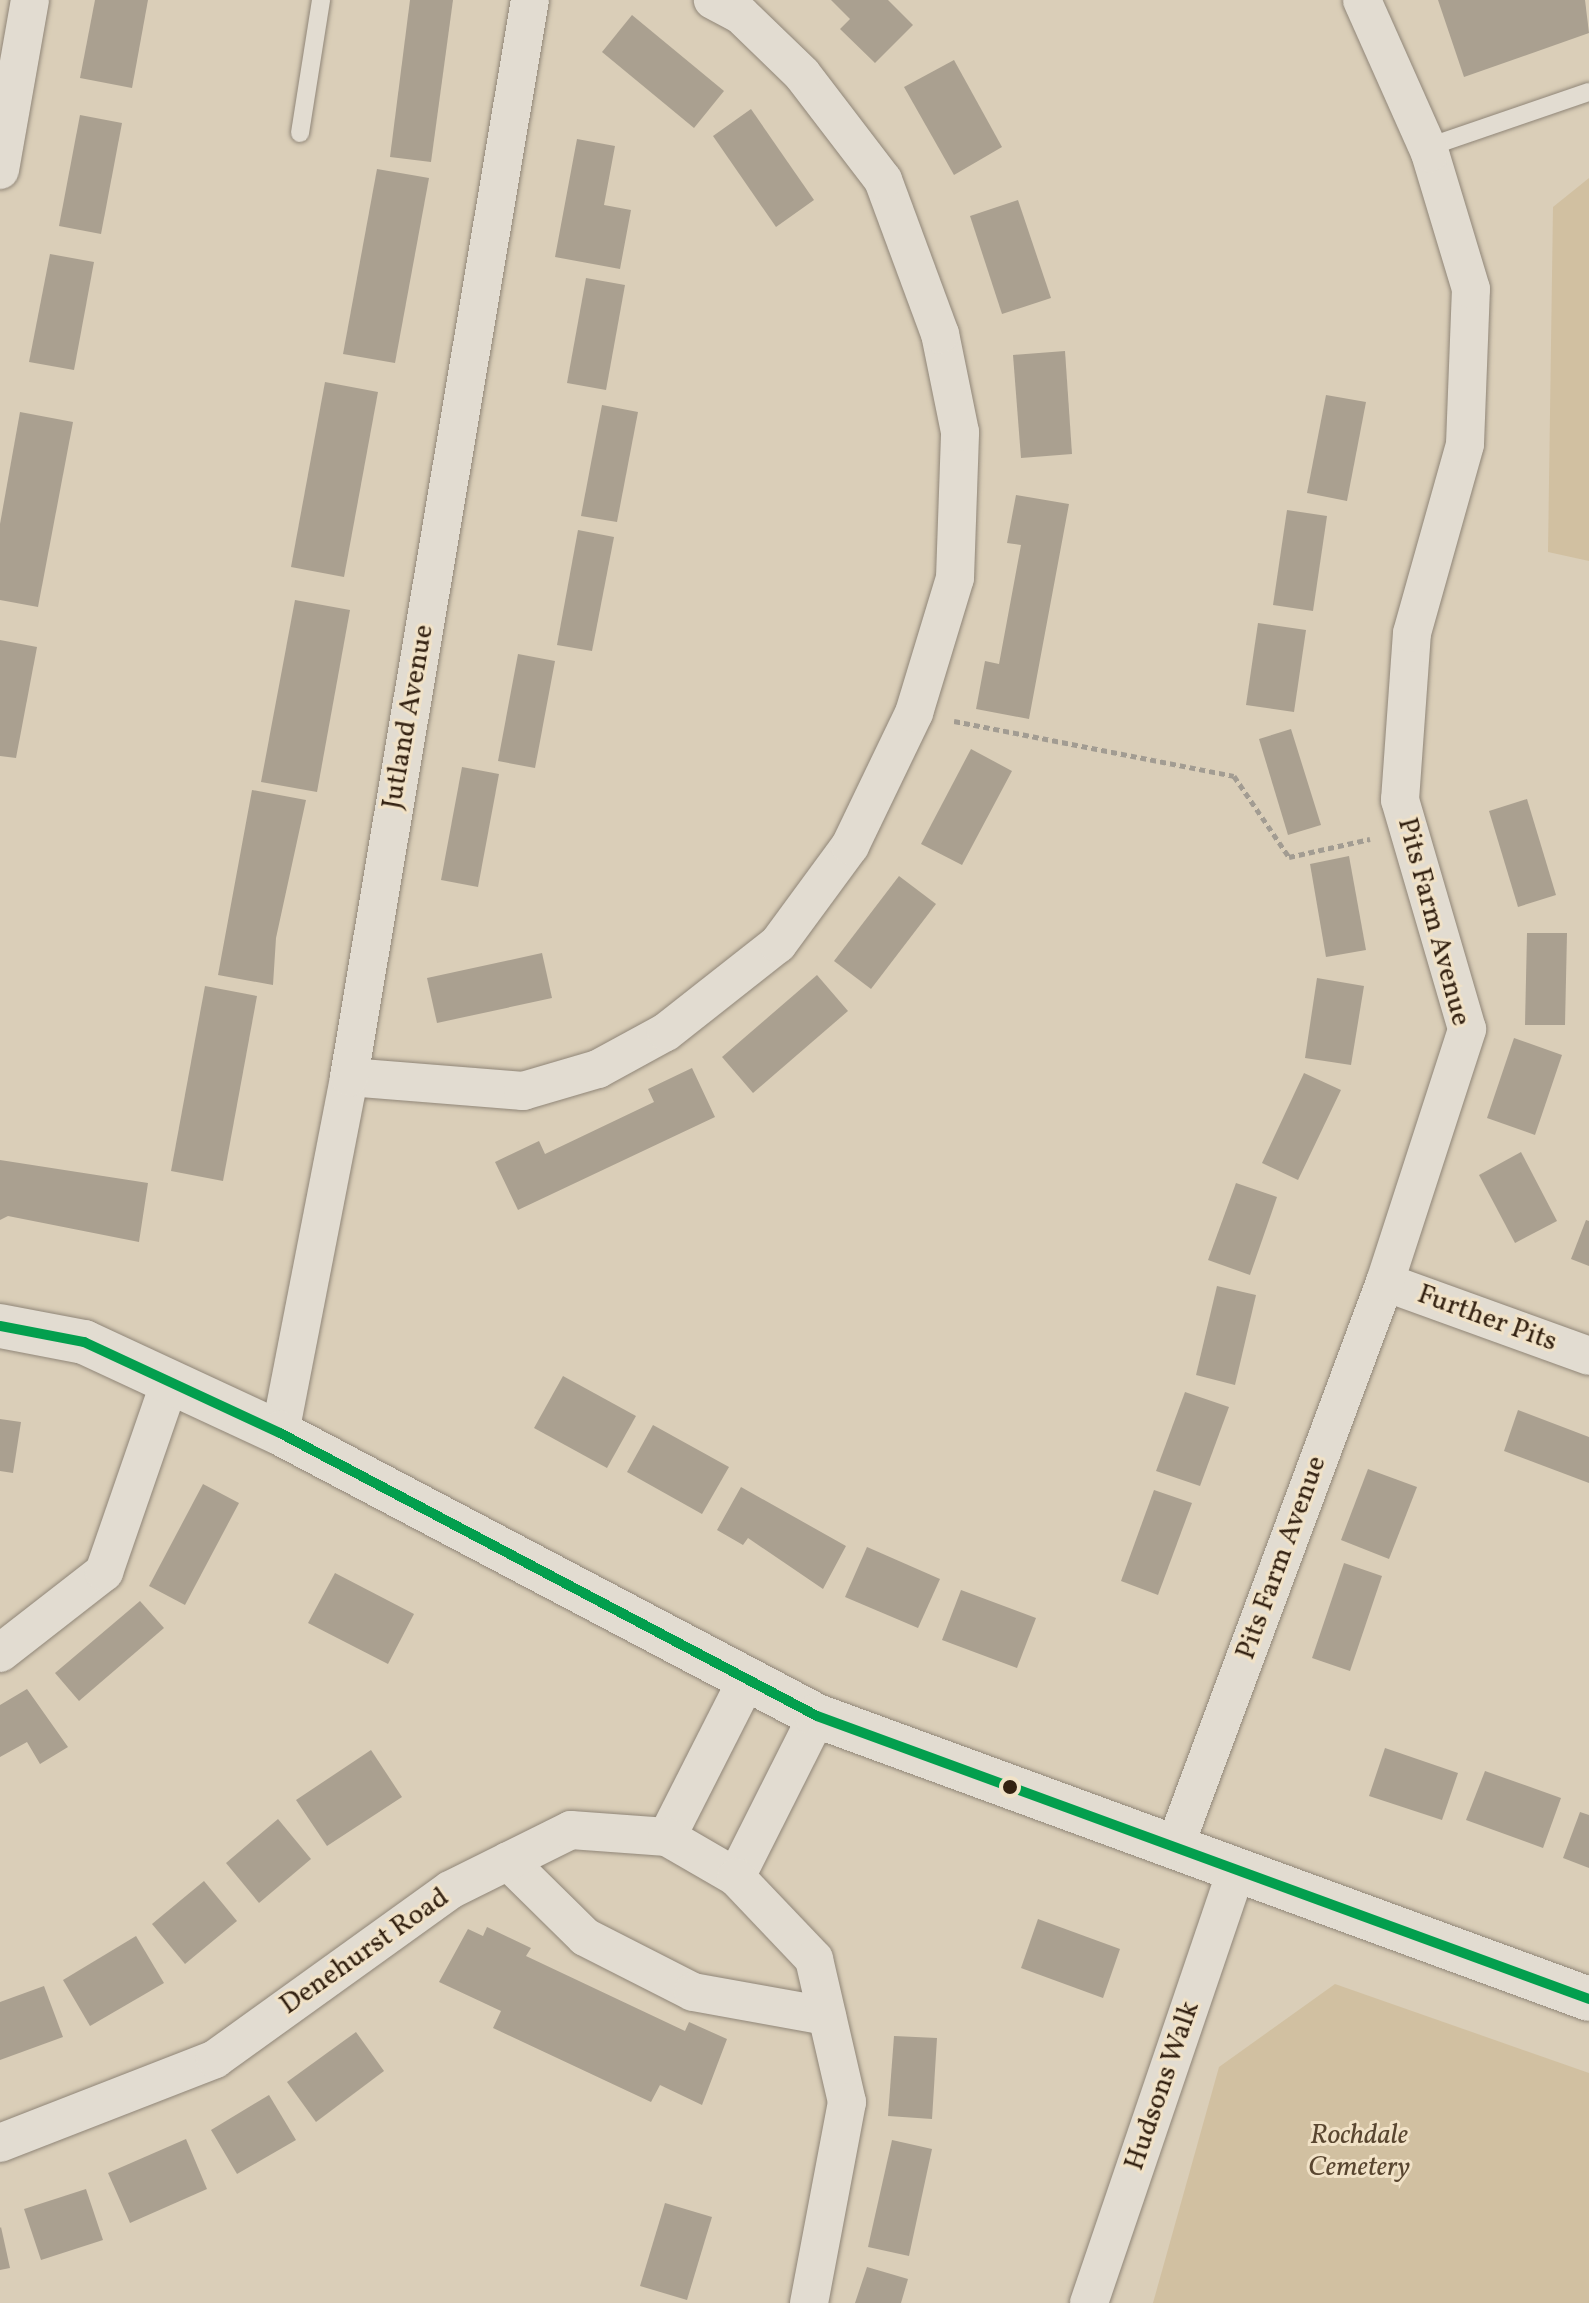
<!DOCTYPE html>
<style>
body{margin:0}
#map{position:relative;width:1589px;height:2303px;overflow:hidden;background:#daceb8;font-family:Vollkorn,serif}
div>[style]{position:absolute}
.green>*{inset:0;background:#d1c0a1}
.building>*{inset:0;background:#aaa090}
.path>*{height:5px;margin-top:-2.5px;transform-origin:0;background:repeating-linear-gradient(90deg,#a29c92 0 6px,transparent 0 10px)}
.roads{filter:drop-shadow(0 0 2px #908678) drop-shadow(0 0 2px #908678)}
.lane>*{height:18px;margin:-9px;padding:0 9px;transform-origin:9px;border-radius:9px;background:#e2dcd1}
.street>*{height:38px;margin:-19px;padding:0 19px;transform-origin:19px;border-radius:19px;background:#e2dcd1}
.secondary>*{height:44px;margin:-22px;padding:0 22px;transform-origin:22px;border-radius:22px;background:#e2dcd1}
.bus-1>*{height:10px;margin:-5px;padding:0 5px;transform-origin:5px;border-radius:5px;background:#039f4e}
.dots>*{width:22px;height:22px;translate:-50% -50%;box-sizing:border-box;border:4px solid #f1e2c7;border-radius:50%}
span{translate:-50% -50%;white-space:nowrap;text-align:center;line-height:1.15;-webkit-text-stroke:6px #f1e2c7;paint-order:stroke}
.street-label{font-size:28px;color:#332111}
.park-label{font-size:28px;color:#594630;font-style:italic}
</style>
<div id="map">
<div class="green">
<i style="clip-path:polygon(1589px 178px,1589px 561px,1548px 552px,1553px 207px)"></i>
<i style="clip-path:polygon(1335px 1984px,1589px 2073px,1589px 2303px,1153px 2303px,1219px 2067px)"></i>
</div>
<div class="building">
<i style="clip-path:polygon(95px 0,148px 0,132px 88px,80px 78px)"></i>
<i style="clip-path:polygon(410px 0,453px 0,431px 162px,390px 157px)"></i>
<i style="clip-path:polygon(831px 0,888px 0,913px 25px,875px 63px,840px 29px,850px 19px)"></i>
<i style="clip-path:polygon(1438px 0,1585px 0,1589px 33px,1464px 77px)"></i>
<i style="clip-path:polygon(632px 15px,724px 91px,694px 128px,602px 52px)"></i>
<i style="clip-path:polygon(954px 60px,1002px 147px,954px 175px,904px 87px)"></i>
<i style="clip-path:polygon(751px 109px,814px 200px,776px 227px,713px 136px)"></i>
<i style="clip-path:polygon(80px 115px,122px 123px,101px 234px,59px 226px)"></i>
<i style="clip-path:polygon(577px 139px,615px 146px,604px 205px,631px 210px,620px 269px,555px 257px)"></i>
<i style="clip-path:polygon(377px 169px,429px 178px,395px 363px,343px 354px)"></i>
<i style="clip-path:polygon(1018px 200px,1051px 298px,1002px 314px,970px 216px)"></i>
<i style="clip-path:polygon(50px 254px,94px 262px,74px 370px,29px 362px)"></i>
<i style="clip-path:polygon(586px 278px,625px 285px,606px 390px,567px 383px)"></i>
<i style="clip-path:polygon(1065px 351px,1072px 454px,1021px 458px,1013px 355px)"></i>
<i style="clip-path:polygon(325px 382px,378px 392px,344px 577px,291px 567px)"></i>
<i style="clip-path:polygon(1326px 395px,1366px 402px,1347px 501px,1307px 493px)"></i>
<i style="clip-path:polygon(602px 405px,638px 412px,617px 522px,581px 516px)"></i>
<i style="clip-path:polygon(20px 412px,73px 422px,38px 607px,0 600px,0 524px)"></i>
<i style="clip-path:polygon(1016px 495px,1069px 504px,1029px 719px,976px 709px,985px 661px,999px 664px,1021px 545px,1007px 543px)"></i>
<i style="clip-path:polygon(1287px 510px,1327px 516px,1313px 611px,1273px 605px)"></i>
<i style="clip-path:polygon(578px 530px,614px 537px,592px 651px,557px 645px)"></i>
<i style="clip-path:polygon(295px 600px,350px 610px,317px 792px,261px 782px)"></i>
<i style="clip-path:polygon(1258px 623px,1306px 630px,1294px 712px,1246px 705px)"></i>
<i style="clip-path:polygon(0 640px,37px 647px,16px 758px,0 756px)"></i>
<i style="clip-path:polygon(518px 654px,555px 661px,535px 768px,498px 761px)"></i>
<i style="clip-path:polygon(1291px 729px,1321px 825px,1288px 835px,1259px 739px)"></i>
<i style="clip-path:polygon(971px 749px,1012px 771px,962px 865px,921px 844px)"></i>
<i style="clip-path:polygon(462px 767px,499px 774px,478px 887px,441px 880px)"></i>
<i style="clip-path:polygon(252px 790px,306px 800px,276px 938px,273px 985px,218px 975px)"></i>
<i style="clip-path:polygon(1527px 799px,1556px 895px,1518px 907px,1489px 811px)"></i>
<i style="clip-path:polygon(1349px 856px,1366px 950px,1326px 957px,1310px 864px)"></i>
<i style="clip-path:polygon(899px 876px,936px 904px,871px 989px,834px 961px)"></i>
<i style="clip-path:polygon(1527px 933px,1567px 933px,1565px 1025px,1525px 1025px)"></i>
<i style="clip-path:polygon(542px 953px,552px 998px,437px 1023px,427px 978px)"></i>
<i style="clip-path:polygon(817px 975px,848px 1011px,753px 1093px,722px 1057px)"></i>
<i style="clip-path:polygon(1317px 978px,1364px 986px,1351px 1065px,1305px 1058px)"></i>
<i style="clip-path:polygon(205px 986px,257px 996px,223px 1181px,171px 1171px)"></i>
<i style="clip-path:polygon(1514px 1038px,1562px 1055px,1535px 1135px,1487px 1118px)"></i>
<i style="clip-path:polygon(692px 1068px,715px 1117px,518px 1210px,495px 1162px,539px 1141px,545px 1154px,654px 1102px,648px 1089px)"></i>
<i style="clip-path:polygon(1304px 1073px,1341px 1090px,1298px 1180px,1262px 1163px)"></i>
<i style="clip-path:polygon(1521px 1152px,1557px 1221px,1515px 1243px,1479px 1175px)"></i>
<i style="clip-path:polygon(0 1160px,148px 1183px,139px 1242px,8px 1216px,0 1220px)"></i>
<i style="clip-path:polygon(1236px 1183px,1277px 1197px,1250px 1275px,1208px 1260px)"></i>
<i style="clip-path:polygon(1586px 1220px,1589px 1221px,1589px 1266px,1571px 1259px)"></i>
<i style="clip-path:polygon(1217px 1286px,1256px 1295px,1235px 1385px,1196px 1375px)"></i>
<i style="clip-path:polygon(563px 1376px,636px 1416px,607px 1468px,534px 1428px)"></i>
<i style="clip-path:polygon(1185px 1392px,1229px 1407px,1200px 1486px,1156px 1471px)"></i>
<i style="clip-path:polygon(1518px 1410px,1589px 1437px,1589px 1483px,1504px 1451px)"></i>
<i style="clip-path:polygon(0 1419px,21px 1422px,13px 1473px,0 1471px)"></i>
<i style="clip-path:polygon(653px 1425px,729px 1467px,702px 1514px,627px 1472px)"></i>
<i style="clip-path:polygon(1368px 1469px,1417px 1487px,1389px 1559px,1341px 1540px)"></i>
<i style="clip-path:polygon(203px 1484px,239px 1503px,185px 1605px,149px 1586px)"></i>
<i style="clip-path:polygon(741px 1487px,846px 1546px,823px 1589px,748px 1538px,743px 1545px,717px 1530px)"></i>
<i style="clip-path:polygon(1154px 1490px,1192px 1503px,1158px 1595px,1121px 1581px)"></i>
<i style="clip-path:polygon(867px 1547px,940px 1579px,918px 1628px,845px 1597px)"></i>
<i style="clip-path:polygon(1344px 1563px,1382px 1576px,1350px 1671px,1312px 1658px)"></i>
<i style="clip-path:polygon(335px 1573px,414px 1614px,388px 1664px,308px 1623px)"></i>
<i style="clip-path:polygon(961px 1590px,1036px 1618px,1017px 1668px,942px 1640px)"></i>
<i style="clip-path:polygon(140px 1601px,164px 1628px,79px 1701px,55px 1673px)"></i>
<i style="clip-path:polygon(27px 1689px,68px 1747px,40px 1764px,27px 1742px,0 1757px,0 1705px)"></i>
<i style="clip-path:polygon(1385px 1748px,1458px 1773px,1442px 1820px,1369px 1796px)"></i>
<i style="clip-path:polygon(371px 1750px,402px 1797px,327px 1846px,296px 1800px)"></i>
<i style="clip-path:polygon(1485px 1771px,1561px 1798px,1543px 1848px,1466px 1820px)"></i>
<i style="clip-path:polygon(1580px 1812px,1589px 1815px,1589px 1868px,1563px 1858px)"></i>
<i style="clip-path:polygon(278px 1819px,311px 1859px,259px 1903px,226px 1863px)"></i>
<i style="clip-path:polygon(204px 1881px,237px 1921px,185px 1964px,152px 1924px)"></i>
<i style="clip-path:polygon(1038px 1919px,1120px 1949px,1103px 1998px,1021px 1968px)"></i>
<i style="clip-path:polygon(487px 1927px,531px 1948px,526px 1956px,685px 2031px,689px 2022px,727px 2039px,702px 2105px,660px 2085px,651px 2102px,493px 2028px,501px 2011px,439px 1982px,468px 1929px,483px 1936px)"></i>
<i style="clip-path:polygon(136px 1936px,164px 1983px,90px 2026px,63px 1980px)"></i>
<i style="clip-path:polygon(44px 1986px,63px 2037px,0 2060px,0 2002px)"></i>
<i style="clip-path:polygon(356px 2032px,384px 2071px,316px 2122px,287px 2082px)"></i>
<i style="clip-path:polygon(894px 2036px,937px 2038px,932px 2119px,888px 2116px)"></i>
<i style="clip-path:polygon(269px 2095px,296px 2140px,237px 2174px,211px 2130px)"></i>
<i style="clip-path:polygon(186px 2139px,207px 2189px,130px 2223px,108px 2173px)"></i>
<i style="clip-path:polygon(892px 2140px,932px 2149px,909px 2256px,868px 2247px)"></i>
<i style="clip-path:polygon(86px 2189px,103px 2240px,41px 2260px,24px 2209px)"></i>
<i style="clip-path:polygon(665px 2203px,712px 2217px,687px 2300px,640px 2286px)"></i>
<i style="clip-path:polygon(1px 2227px,10px 2268px,0 2270px,0 2228px)"></i>
<i style="clip-path:polygon(867px 2267px,908px 2279px,901px 2303px,855px 2303px)"></i>
</div>
<div class="path">
<i style="left:954px;top:721px;width:285px;rotate:11.1deg"></i>
<i style="left:1234px;top:776px;width:98px;rotate:55.8deg"></i>
<i style="left:1289px;top:857px;width:83px;rotate:-12.5deg"></i>
</div>
<div class="roads">
<div class="lane">
<i style="left:300px;top:133px;width:135px;rotate:-81deg"></i>
<i style="left:1428px;top:147px;width:170px;rotate:-18.9deg"></i>
</div>
<div class="street">
<i style="left:0;top:170px;width:173px;rotate:-80deg"></i>
<i style="left:349px;top:1077px;width:175px;rotate:4.6deg"></i>
<i style="left:523px;top:1091px;width:78px;rotate:-16.3deg"></i>
<i style="left:598px;top:1069px;width:77px;rotate:-28.6deg"></i>
<i style="left:666px;top:1032px;width:142px;rotate:-38.2deg"></i>
<i style="left:778px;top:944px;width:122px;rotate:-53.7deg"></i>
<i style="left:850px;top:846px;width:148px;rotate:-64.3deg"></i>
<i style="left:914px;top:713px;width:141px;rotate:-73.1deg"></i>
<i style="left:955px;top:578px;width:146px;rotate:-88deg"></i>
<i style="left:960px;top:432px;width:100px;rotate:-101.5deg"></i>
<i style="left:940px;top:334px;width:164px;rotate:-110.3deg"></i>
<i style="left:883px;top:180px;width:133px;rotate:-127.4deg"></i>
<i style="left:802px;top:74px;width:85px;rotate:-136deg"></i>
<i style="left:741px;top:15px;width:32px;rotate:-152deg"></i>
<i style="left:1385px;top:1282px;width:217px;rotate:19.9deg"></i>
<i style="left:280px;top:1433px;width:363px;rotate:-79deg"></i>
<i style="left:349px;top:1077px;width:1092px;rotate:-80.46deg"></i>
<i style="left:0;top:1653px;width:132px;rotate:-37.9deg"></i>
<i style="left:104px;top:1572px;width:202px;rotate:-70.9deg"></i>
<i style="left:667px;top:1837px;width:177px;rotate:-63.1deg"></i>
<i style="left:1175px;top:1846px;width:602px;rotate:-69.58deg"></i>
<i style="left:1385px;top:1282px;width:266px;rotate:-72deg"></i>
<i style="left:1467px;top:1029px;width:239px;rotate:-106.3deg"></i>
<i style="left:1400px;top:800px;width:167px;rotate:-85.9deg"></i>
<i style="left:1412px;top:633px;width:196px;rotate:-74.3deg"></i>
<i style="left:1465px;top:444px;width:155px;rotate:-87.8deg"></i>
<i style="left:1471px;top:289px;width:142px;rotate:-106.8deg"></i>
<i style="left:1430px;top:153px;width:167px;rotate:-114deg"></i>
<i style="left:508px;top:1861px;width:108px;rotate:44.6deg"></i>
<i style="left:585px;top:1937px;width:121px;rotate:27deg"></i>
<i style="left:693px;top:1992px;width:136px;rotate:10.2deg"></i>
<i style="left:736px;top:1877px;width:180px;rotate:-63.3deg"></i>
<i style="left:0;top:2143px;width:231px;rotate:-21.3deg"></i>
<i style="left:215px;top:2059px;width:289px;rotate:-35.7deg"></i>
<i style="left:450px;top:1890px;width:135px;rotate:-26.4deg"></i>
<i style="left:571px;top:1830px;width:96px;rotate:4.2deg"></i>
<i style="left:667px;top:1837px;width:80px;rotate:30.1deg"></i>
<i style="left:736px;top:1877px;width:113px;rotate:46.4deg"></i>
<i style="left:814px;top:1959px;width:147px;rotate:77deg"></i>
<i style="left:847px;top:2102px;width:205px;rotate:100.7deg"></i>
<i style="left:1089px;top:2303px;width:459px;rotate:-71.2deg"></i>
</div>
<div class="secondary">
<i style="left:0;top:1326px;width:86px;rotate:10.8deg"></i>
<i style="left:84px;top:1342px;width:216px;rotate:24.9deg"></i>
<i style="left:280px;top:1433px;width:607px;rotate:27.79deg"></i>
<i style="left:817px;top:1716px;width:822px;rotate:20.13deg"></i>
</div>
</div>
<div class="bus-1">
<i style="left:0;top:1326px;width:86px;rotate:10.8deg"></i>
<i style="left:84px;top:1342px;width:216px;rotate:24.9deg"></i>
<i style="left:280px;top:1433px;width:607px;rotate:27.79deg"></i>
<i style="left:817px;top:1716px;width:822px;rotate:20.13deg"></i>
</div>
<div class="dots">
<i style="left:1010px;top:1787px;background:#332111"></i>
</div>
<div class="street-label">
<span style="left:409px;top:717px;rotate:-80deg">Jutland Avenue</span>
<span style="left:1433px;top:922px;rotate:75deg">Pits Farm Avenue</span>
<span style="left:1487px;top:1319px;rotate:20deg">Further Pits</span>
<span style="left:1282px;top:1558px;rotate:-70deg">Pits Farm Avenue</span>
<span style="left:365px;top:1952px;rotate:-35deg">Denehurst Road</span>
<span style="left:1163px;top:2086px;rotate:-71deg">Hudsons Walk</span>
</div>
<div class="park-label">
<span style="left:1359px;top:2152px">Rochdale<br>Cemetery</span>
</div>
</div>
